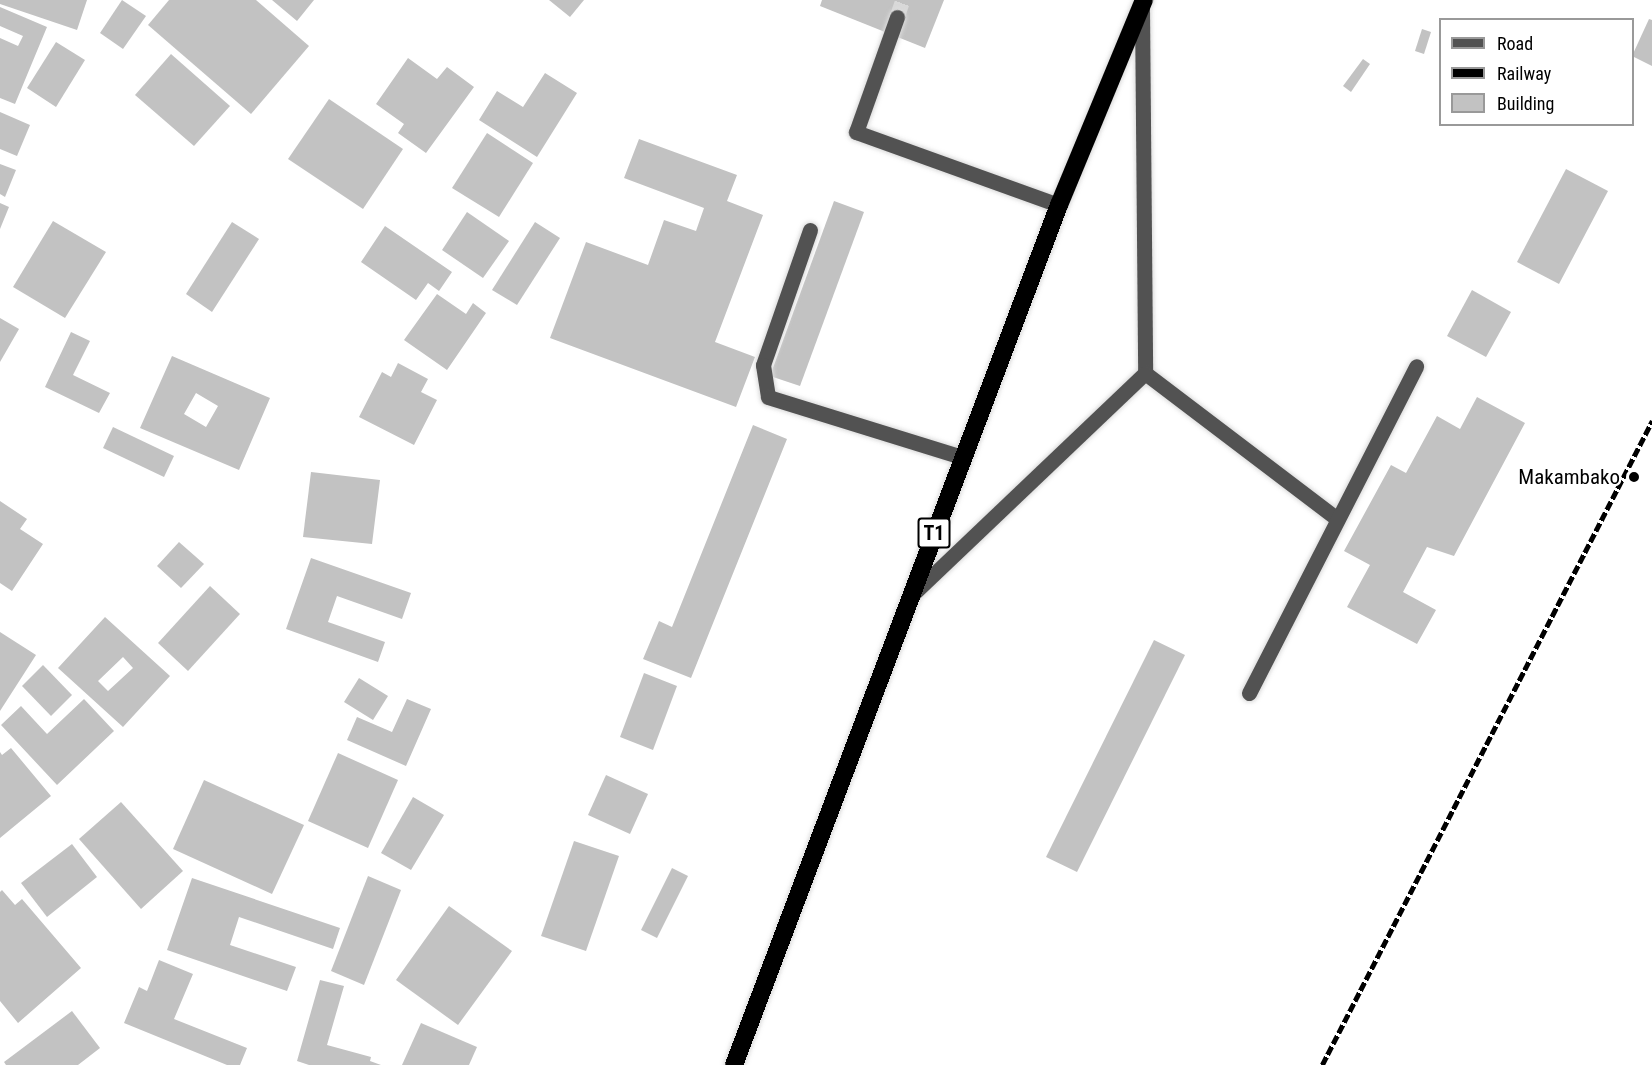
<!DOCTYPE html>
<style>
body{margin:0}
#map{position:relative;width:1652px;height:1065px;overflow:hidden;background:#fff;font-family:"Roboto Condensed",sans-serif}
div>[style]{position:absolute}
.building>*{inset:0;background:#c2c2c2}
.minor-tunnel>*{height:15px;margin-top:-7.5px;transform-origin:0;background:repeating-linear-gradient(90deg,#d9d9d9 0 15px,transparent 0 23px)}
.roads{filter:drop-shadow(0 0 2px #dbdbdb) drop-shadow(0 0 2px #dbdbdb)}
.minor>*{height:15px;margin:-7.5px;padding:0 7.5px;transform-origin:7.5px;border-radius:7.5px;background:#525252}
.highway>*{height:18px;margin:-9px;padding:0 9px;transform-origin:9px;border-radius:9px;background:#000}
.rail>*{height:4.5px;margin-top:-2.25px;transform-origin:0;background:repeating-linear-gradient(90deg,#000 0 9px,transparent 0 12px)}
.dots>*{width:16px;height:16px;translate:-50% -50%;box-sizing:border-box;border:3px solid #fff;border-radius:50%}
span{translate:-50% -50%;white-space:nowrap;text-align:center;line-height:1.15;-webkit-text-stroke:4.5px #fff;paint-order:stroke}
.shield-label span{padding:2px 4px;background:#fff;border:2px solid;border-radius:4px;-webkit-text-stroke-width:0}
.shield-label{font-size:20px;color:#000;font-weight:700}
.poi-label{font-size:21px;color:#000}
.right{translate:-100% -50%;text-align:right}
.legend{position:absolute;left:1439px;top:18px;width:195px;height:108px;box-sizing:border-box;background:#fff;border:2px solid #999;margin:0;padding:8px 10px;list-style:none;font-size:18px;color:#000}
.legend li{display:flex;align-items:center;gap:12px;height:30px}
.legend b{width:30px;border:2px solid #999}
</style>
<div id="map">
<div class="building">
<i style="clip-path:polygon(0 0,87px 0,77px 30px,0 4px)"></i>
<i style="clip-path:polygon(122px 0,146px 16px,123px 49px,100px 33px)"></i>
<i style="clip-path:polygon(169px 0,256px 0,309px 46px,251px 114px,148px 25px)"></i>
<i style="clip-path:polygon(272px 0,314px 0,297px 21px)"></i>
<i style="clip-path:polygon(549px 0,584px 0,570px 17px)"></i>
<i style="clip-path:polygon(822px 0,944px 0,925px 48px,820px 6px)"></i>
<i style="clip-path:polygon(0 7px,47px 27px,15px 104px,0 98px,0 38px,18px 46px,23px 36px,0 26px)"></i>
<i style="clip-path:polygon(1649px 19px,1652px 20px,1652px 66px,1632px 56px)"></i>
<i style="clip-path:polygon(1422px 29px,1431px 32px,1424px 54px,1415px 51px)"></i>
<i style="clip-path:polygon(56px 42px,85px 60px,56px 107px,27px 88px)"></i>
<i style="clip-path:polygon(171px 54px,230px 106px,194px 146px,135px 95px)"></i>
<i style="clip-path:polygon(408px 58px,437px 79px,447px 67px,474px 87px,426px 153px,398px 133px,404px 124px,376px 104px)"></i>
<i style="clip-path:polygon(1363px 59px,1370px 64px,1351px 92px,1343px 86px)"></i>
<i style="clip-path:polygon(545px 73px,577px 93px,537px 157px,479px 120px,497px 91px,523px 107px)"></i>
<i style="clip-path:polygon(329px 99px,403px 149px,363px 209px,288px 159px)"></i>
<i style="clip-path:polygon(0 112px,30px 125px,17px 156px,0 149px)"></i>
<i style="clip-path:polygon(487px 133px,533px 163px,499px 217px,452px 188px)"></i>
<i style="clip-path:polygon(639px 139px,737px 175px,727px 201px,763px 215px,715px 342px,755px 357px,736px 407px,550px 338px,586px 242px,648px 265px,664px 220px,696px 231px,704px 208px,624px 178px)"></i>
<i style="clip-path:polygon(0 164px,16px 170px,5px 197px,0 194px)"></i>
<i style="clip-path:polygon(1566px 169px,1608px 191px,1559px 284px,1517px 262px)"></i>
<i style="clip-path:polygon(834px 201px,864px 212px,800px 386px,770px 376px)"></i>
<i style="clip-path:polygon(0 203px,9px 207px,0 229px)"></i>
<i style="clip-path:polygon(467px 212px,509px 241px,483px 278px,442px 250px)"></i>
<i style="clip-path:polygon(53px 221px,106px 252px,65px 318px,13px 287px)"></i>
<i style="clip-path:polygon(232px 222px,259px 239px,212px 312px,186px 294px)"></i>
<i style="clip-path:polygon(535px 222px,560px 238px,517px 305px,492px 290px)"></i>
<i style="clip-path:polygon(385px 226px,452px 272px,439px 291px,428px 283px,416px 300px,361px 262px)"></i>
<i style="clip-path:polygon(1472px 290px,1511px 312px,1486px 357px,1447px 336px)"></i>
<i style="clip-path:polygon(437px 294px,466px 314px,473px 303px,486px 313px,447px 370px,404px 340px)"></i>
<i style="clip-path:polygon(0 318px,19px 329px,0 362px)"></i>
<i style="clip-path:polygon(71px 332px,90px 341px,73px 375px,110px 393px,99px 413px,45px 387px)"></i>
<i style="clip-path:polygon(evenodd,172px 356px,270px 398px,239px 470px,140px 428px,172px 356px,196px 393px,218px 406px,206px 427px,184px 414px,196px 393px)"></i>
<i style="clip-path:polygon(398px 363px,428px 379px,421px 392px,437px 400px,414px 445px,359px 417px,382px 372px,391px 377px)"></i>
<i style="clip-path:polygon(1477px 397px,1525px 423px,1454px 556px,1427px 547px,1403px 592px,1436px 610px,1417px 644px,1347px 607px,1370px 565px,1344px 551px,1391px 465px,1406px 473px,1437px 416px,1460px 429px)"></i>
<i style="clip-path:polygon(753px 425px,787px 439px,691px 678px,643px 659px,659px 621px,672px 627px)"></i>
<i style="clip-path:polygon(113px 427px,174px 456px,164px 477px,103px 448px)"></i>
<i style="clip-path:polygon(311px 472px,380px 480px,372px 544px,303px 537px)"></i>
<i style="clip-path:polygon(0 501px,27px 519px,20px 529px,43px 544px,12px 591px,0 583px)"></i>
<i style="clip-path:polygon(179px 542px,204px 564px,181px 588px,157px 566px)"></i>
<i style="clip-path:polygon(311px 558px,411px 593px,402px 619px,337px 596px,328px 622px,385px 642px,378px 662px,286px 629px)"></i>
<i style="clip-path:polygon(210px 586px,240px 614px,188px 671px,158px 643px)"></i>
<i style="clip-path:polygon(evenodd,105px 617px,170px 676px,123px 727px,58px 668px,105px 617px,123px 657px,133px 668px,108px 691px,98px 681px,123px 657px)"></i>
<i style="clip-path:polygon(0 632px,36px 655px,0 711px)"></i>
<i style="clip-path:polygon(1154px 640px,1185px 655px,1077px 872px,1046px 857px)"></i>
<i style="clip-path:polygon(43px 665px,72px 695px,51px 716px,22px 686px)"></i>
<i style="clip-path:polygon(644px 673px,677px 686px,653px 750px,620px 737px)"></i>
<i style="clip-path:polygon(359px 678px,388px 696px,373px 720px,344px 702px)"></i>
<i style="clip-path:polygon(84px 699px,114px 731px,57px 785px,1px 725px,21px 706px,47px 734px)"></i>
<i style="clip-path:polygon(407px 699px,431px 709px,406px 766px,347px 740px,357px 717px,392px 732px)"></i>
<i style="clip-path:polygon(11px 748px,51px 796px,0 838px,0 752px,2px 755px)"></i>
<i style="clip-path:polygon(338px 753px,398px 780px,368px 848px,308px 821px)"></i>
<i style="clip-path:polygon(606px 775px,648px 794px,630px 834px,588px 815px)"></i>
<i style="clip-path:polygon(204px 780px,304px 825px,272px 894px,173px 849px)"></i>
<i style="clip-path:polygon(413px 797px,444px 815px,411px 870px,381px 853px)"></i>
<i style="clip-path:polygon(121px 802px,183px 871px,141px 909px,79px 839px)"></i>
<i style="clip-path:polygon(574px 841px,619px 856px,586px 951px,541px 936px)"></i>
<i style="clip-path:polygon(72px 844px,97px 877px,47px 917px,21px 883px)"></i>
<i style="clip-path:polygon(672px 868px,688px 876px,657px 938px,641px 930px)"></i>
<i style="clip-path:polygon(368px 876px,401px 890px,364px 985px,331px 971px)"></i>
<i style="clip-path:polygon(192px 878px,340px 928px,333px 949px,239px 917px,230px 945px,296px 967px,287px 991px,167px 950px)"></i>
<i style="clip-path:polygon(2px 890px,15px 905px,22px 899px,81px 968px,18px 1023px,0 1001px,0 892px)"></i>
<i style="clip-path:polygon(449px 906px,512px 951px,458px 1025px,396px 980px)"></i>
<i style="clip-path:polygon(159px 960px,193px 974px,174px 1019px,247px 1048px,240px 1065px,227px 1065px,124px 1023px,139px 987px,147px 991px)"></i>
<i style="clip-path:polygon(320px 980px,344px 986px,327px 1045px,371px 1057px,370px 1061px,381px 1065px,309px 1065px,297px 1061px)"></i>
<i style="clip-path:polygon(72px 1011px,100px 1048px,78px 1065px,6px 1065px,4px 1062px)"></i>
<i style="clip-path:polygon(421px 1023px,477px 1047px,469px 1065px,402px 1065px)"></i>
</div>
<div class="minor-tunnel">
<i style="left:897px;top:17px;width:18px;rotate:-71deg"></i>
</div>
<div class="roads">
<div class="minor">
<i style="left:1142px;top:8px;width:365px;rotate:89.5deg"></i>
<i style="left:1145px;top:373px;width:241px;rotate:37.2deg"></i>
<i style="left:897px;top:17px;width:122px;rotate:109.6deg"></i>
<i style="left:856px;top:132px;width:216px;rotate:19.8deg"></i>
<i style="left:810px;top:230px;width:143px;rotate:109.2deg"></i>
<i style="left:763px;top:365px;width:32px;rotate:81deg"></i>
<i style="left:768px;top:397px;width:203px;rotate:17.2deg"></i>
<i style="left:913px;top:594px;width:320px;rotate:-43.6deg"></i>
<i style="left:1249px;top:693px;width:367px;rotate:-62.9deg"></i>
</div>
<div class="highway">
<i style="left:734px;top:1065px;width:919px;rotate:-69.3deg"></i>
<i style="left:1059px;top:205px;width:222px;rotate:-67.5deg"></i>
</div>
</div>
<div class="rail">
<i style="left:1322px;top:1065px;width:724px;rotate:-62.87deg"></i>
</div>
<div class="dots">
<i style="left:1634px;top:477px;background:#000"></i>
</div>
<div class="shield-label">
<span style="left:934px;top:533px">T1</span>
</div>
<div class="poi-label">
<span class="right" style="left:1620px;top:477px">Makambako</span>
</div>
<ul class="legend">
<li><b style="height:8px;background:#525252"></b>Road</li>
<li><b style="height:8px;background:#000"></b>Railway</li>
<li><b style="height:16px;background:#c2c2c2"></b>Building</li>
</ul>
</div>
